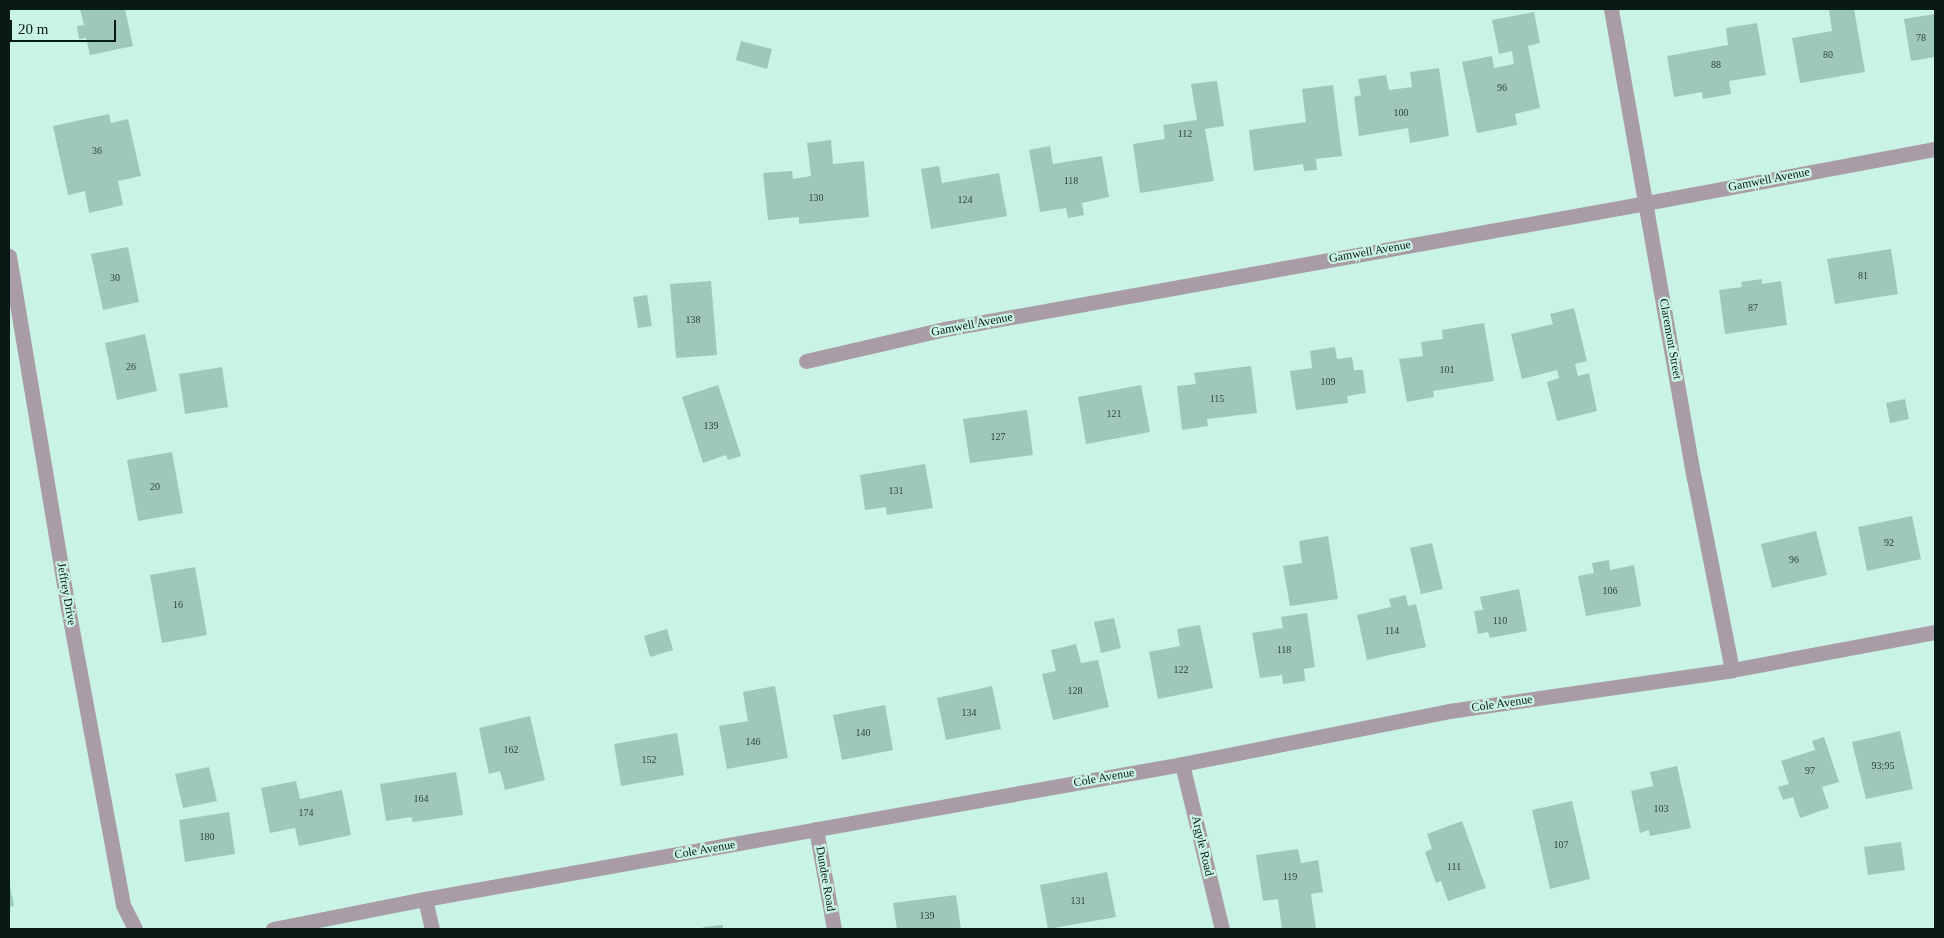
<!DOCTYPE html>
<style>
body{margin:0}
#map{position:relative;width:1944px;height:938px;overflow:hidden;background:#c9f3e4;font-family:"Times New Roman",serif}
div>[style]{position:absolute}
.building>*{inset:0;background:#9fc8b9}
.minor>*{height:15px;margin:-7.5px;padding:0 7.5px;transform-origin:7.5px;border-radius:7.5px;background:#aa9ca6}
span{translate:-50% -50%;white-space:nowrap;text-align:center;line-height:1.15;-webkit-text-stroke:4.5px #c9f3e4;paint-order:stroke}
.number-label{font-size:10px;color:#2e453d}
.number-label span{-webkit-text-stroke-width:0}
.street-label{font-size:12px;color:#091914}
.frame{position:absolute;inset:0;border:10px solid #091914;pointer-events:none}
.scale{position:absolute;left:10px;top:20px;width:106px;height:22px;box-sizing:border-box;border:2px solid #091914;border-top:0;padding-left:6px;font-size:15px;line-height:18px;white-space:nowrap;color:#091914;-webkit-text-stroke:4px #c9f3e4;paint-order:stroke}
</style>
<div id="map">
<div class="building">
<i style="clip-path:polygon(80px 9px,125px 9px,133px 46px,90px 55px,86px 38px,79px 39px,77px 26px,84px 25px)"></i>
<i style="clip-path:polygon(1836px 9px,1854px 9px,1865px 72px,1800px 83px,1792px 38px,1832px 31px,1829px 10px)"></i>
<i style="clip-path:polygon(1534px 12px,1540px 43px,1528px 46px,1540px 108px,1515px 114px,1517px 125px,1477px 133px,1462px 62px,1492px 56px,1494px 68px,1514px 64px,1512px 51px,1499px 54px,1492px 20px)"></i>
<i style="clip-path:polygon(1935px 14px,1935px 57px,1911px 61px,1904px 19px)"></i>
<i style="clip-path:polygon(1757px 23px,1766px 75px,1729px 81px,1731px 94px,1703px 99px,1702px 92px,1674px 97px,1667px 56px,1728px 45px,1726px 28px)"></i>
<i style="clip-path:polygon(741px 41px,772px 49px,767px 69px,736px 60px)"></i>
<i style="clip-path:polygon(1439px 68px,1449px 136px,1410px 143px,1408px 128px,1359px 136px,1354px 97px,1361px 95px,1358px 79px,1386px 75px,1389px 90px,1412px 87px,1410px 72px)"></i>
<i style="clip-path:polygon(1217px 81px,1224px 126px,1205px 129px,1214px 181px,1140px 193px,1133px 144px,1165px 139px,1163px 125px,1197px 120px,1191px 84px)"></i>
<i style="clip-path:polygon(1333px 85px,1342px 156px,1316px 159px,1317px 170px,1304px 171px,1303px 164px,1254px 171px,1249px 130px,1306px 122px,1302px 89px)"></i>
<i style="clip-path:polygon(109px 114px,111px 123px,128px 119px,141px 176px,118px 181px,123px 205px,89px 213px,85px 191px,68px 195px,53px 126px)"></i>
<i style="clip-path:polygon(831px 140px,833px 164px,864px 161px,869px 217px,799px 224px,799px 217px,768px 220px,763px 173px,792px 171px,793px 179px,811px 176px,807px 143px)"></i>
<i style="clip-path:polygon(1050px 146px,1053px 164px,1102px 156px,1109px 197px,1082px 203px,1084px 215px,1068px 218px,1066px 208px,1040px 212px,1029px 150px)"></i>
<i style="clip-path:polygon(939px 166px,942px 183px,999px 173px,1007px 216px,931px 229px,921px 169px)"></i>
<i style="clip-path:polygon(128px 247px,139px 302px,103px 310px,91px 254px)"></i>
<i style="clip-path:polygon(1891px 249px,1898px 294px,1835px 304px,1827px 259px)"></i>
<i style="clip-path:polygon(1762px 279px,1762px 284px,1781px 281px,1787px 325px,1725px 334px,1719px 290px,1742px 287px,1741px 282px)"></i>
<i style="clip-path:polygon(711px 281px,717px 355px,676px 358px,670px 284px)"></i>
<i style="clip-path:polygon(647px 295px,652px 326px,638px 328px,633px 297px)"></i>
<i style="clip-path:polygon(1574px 308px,1587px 361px,1575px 364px,1578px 376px,1589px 373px,1597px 411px,1557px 421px,1547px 382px,1559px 378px,1557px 370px,1522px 379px,1511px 334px,1553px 324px,1550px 314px)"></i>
<i style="clip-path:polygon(1484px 323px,1494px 381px,1433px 391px,1434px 397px,1407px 402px,1399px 359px,1423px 356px,1421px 342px,1443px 339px,1442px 330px)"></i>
<i style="clip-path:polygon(145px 334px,157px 391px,117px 400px,105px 343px)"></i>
<i style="clip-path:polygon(1335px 347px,1337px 359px,1352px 357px,1354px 370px,1363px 370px,1366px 393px,1347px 396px,1348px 403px,1296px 410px,1290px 371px,1312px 368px,1310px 351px)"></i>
<i style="clip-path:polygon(1251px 366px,1257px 413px,1207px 419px,1208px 426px,1182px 430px,1177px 386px,1196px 384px,1194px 373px)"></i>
<i style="clip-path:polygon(222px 367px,228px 407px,185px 414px,179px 374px)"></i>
<i style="clip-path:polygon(718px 385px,741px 456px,728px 460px,726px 455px,703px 463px,682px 397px)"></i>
<i style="clip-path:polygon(1141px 385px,1150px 432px,1086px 444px,1078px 397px)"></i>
<i style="clip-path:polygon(1905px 399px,1909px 419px,1890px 423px,1886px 403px)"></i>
<i style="clip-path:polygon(1027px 410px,1033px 455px,970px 463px,963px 419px)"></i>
<i style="clip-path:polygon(172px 452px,183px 513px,138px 521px,127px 460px)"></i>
<i style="clip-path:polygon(925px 464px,933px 508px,887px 515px,886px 507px,865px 510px,860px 475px)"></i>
<i style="clip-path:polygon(1912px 516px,1921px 559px,1867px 571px,1858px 527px)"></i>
<i style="clip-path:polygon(1816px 531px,1827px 575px,1772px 588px,1761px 544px)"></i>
<i style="clip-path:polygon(1328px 536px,1338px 599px,1290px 606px,1283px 566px,1302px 563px,1299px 541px)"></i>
<i style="clip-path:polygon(1432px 543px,1443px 589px,1421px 594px,1410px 548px)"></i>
<i style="clip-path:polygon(1609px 560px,1610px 570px,1634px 565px,1641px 606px,1586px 616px,1578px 576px,1594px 573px,1592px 563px)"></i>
<i style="clip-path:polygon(195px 567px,207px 635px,162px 643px,150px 575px)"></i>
<i style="clip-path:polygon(1519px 589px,1527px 631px,1490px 638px,1488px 632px,1478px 634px,1474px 611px,1483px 610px,1480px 597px)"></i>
<i style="clip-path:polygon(1406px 595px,1408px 606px,1416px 604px,1426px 647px,1367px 660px,1357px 615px,1391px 607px,1389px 599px)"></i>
<i style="clip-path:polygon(1307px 613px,1315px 667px,1304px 669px,1305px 681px,1283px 684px,1282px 675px,1260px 678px,1252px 633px,1283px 628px,1281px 617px)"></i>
<i style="clip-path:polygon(1114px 618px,1121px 648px,1101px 653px,1094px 622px)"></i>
<i style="clip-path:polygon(1200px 625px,1213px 688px,1158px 699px,1149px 652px,1180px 646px,1177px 629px)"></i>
<i style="clip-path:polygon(667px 629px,673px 650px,650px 657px,644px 636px)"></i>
<i style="clip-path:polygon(1076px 644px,1081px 663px,1098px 660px,1109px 707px,1053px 720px,1042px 674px,1056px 671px,1051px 650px)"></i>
<i style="clip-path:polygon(775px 686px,788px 758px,727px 769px,719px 726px,748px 721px,743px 692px)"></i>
<i style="clip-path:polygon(992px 686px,1001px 729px,946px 740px,937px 698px)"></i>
<i style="clip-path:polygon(885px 705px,893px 750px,842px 760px,833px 715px)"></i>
<i style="clip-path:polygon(530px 716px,545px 780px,505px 790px,500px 771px,489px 774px,479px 728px)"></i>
<i style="clip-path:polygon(1900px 731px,1913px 789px,1866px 799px,1852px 742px)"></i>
<i style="clip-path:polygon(677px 733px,684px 775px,621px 786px,614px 744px)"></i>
<i style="clip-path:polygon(1824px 737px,1839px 782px,1822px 787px,1829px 808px,1800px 818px,1793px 797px,1783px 800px,1778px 787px,1789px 784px,1781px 761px,1815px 750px,1812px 741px)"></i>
<i style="clip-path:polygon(1677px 766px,1691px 828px,1650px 836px,1649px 830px,1640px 833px,1631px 791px,1653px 786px,1650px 772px)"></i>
<i style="clip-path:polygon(209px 767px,217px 801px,183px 808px,175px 774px)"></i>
<i style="clip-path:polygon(456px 772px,463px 815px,413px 822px,411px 817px,386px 821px,380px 784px)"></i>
<i style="clip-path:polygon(296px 781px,300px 799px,342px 790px,351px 835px,299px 846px,295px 828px,270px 833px,261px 788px)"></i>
<i style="clip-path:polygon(1572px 801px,1590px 879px,1550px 889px,1532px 810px)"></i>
<i style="clip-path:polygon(229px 812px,235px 854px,185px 862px,179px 820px)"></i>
<i style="clip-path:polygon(1462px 821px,1486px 888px,1448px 901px,1441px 881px,1436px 883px,1425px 852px,1432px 849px,1427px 834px)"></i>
<i style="clip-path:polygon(1901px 842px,1905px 870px,1868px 875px,1864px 847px)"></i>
<i style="clip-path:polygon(1298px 849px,1301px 863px,1318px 860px,1323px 892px,1311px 894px,1316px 929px,1282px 929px,1278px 899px,1263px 901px,1256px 855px)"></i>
<i style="clip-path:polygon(1107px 872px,1116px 917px,1048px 929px,1040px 885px)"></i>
<i style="clip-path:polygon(9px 881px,14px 906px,9px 907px)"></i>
<i style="clip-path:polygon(956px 895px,961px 929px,897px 929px,893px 903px)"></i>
<i style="clip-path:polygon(723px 925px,723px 929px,704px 929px,703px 927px)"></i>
</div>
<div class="minor">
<i style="left:1611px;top:9px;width:476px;rotate:80deg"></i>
<i style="left:1694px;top:478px;width:196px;rotate:78.8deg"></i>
<i style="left:9px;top:256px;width:357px;rotate:80.5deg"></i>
<i style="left:68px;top:608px;width:302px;rotate:79.5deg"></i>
<i style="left:123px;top:905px;width:27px;rotate:63deg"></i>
<i style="left:806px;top:361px;width:143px;rotate:-13deg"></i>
<i style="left:945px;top:329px;width:712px;rotate:-10.19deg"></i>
<i style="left:1646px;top:203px;width:294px;rotate:-10.6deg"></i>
<i style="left:1182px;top:764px;width:170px;rotate:76.4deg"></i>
<i style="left:816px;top:829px;width:102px;rotate:79.8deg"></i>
<i style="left:425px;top:899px;width:31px;rotate:77deg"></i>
<i style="left:273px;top:929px;width:155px;rotate:-11.2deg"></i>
<i style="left:425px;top:899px;width:769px;rotate:-10.11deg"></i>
<i style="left:1182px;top:764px;width:272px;rotate:-11.2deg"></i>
<i style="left:1449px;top:711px;width:286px;rotate:-8.2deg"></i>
<i style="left:1732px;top:670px;width:207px;rotate:-10.6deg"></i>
</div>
<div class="number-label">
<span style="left:1921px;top:38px">78</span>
<span style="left:1828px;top:55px">80</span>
<span style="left:1716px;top:65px">88</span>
<span style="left:1502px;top:88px">96</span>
<span style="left:1401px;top:113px">100</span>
<span style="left:1185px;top:134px">112</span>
<span style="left:97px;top:151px">36</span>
<span style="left:1071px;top:181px">118</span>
<span style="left:816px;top:198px">130</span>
<span style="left:965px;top:200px">124</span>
<span style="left:1863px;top:276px">81</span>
<span style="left:115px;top:278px">30</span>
<span style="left:1753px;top:308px">87</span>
<span style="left:693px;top:320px">138</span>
<span style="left:131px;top:367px">26</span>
<span style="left:1447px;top:370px">101</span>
<span style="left:1328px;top:382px">109</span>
<span style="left:1217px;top:399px">115</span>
<span style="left:1114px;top:414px">121</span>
<span style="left:711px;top:426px">139</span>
<span style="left:998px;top:437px">127</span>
<span style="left:155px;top:487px">20</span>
<span style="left:896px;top:491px">131</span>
<span style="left:1889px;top:543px">92</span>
<span style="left:1794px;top:560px">96</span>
<span style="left:1610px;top:591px">106</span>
<span style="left:178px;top:605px">16</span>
<span style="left:1500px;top:621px">110</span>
<span style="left:1392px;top:631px">114</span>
<span style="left:1284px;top:650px">118</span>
<span style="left:1181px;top:670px">122</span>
<span style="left:1075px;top:691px">128</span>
<span style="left:969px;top:713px">134</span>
<span style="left:863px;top:733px">140</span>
<span style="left:753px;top:742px">146</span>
<span style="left:511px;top:750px">162</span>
<span style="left:649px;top:760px">152</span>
<span style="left:1883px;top:766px">93;95</span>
<span style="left:1810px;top:771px">97</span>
<span style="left:421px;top:799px">164</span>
<span style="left:1661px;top:809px">103</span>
<span style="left:306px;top:813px">174</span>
<span style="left:207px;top:837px">180</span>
<span style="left:1561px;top:845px">107</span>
<span style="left:1454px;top:867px">111</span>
<span style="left:1290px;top:877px">119</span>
<span style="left:1078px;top:901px">131</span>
<span style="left:927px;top:916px">139</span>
</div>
<div class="street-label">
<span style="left:1769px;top:180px;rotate:-11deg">Gamwell Avenue</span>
<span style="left:1370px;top:252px;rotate:-10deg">Gamwell Avenue</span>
<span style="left:972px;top:325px;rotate:-11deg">Gamwell Avenue</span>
<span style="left:1670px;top:339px;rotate:80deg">Claremont Street</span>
<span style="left:66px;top:594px;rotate:80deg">Jeffrey Drive</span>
<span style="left:1502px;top:704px;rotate:-8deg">Cole Avenue</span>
<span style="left:1104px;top:778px;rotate:-10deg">Cole Avenue</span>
<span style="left:1202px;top:846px;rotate:77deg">Argyle Road</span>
<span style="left:705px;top:850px;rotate:-10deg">Cole Avenue</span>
<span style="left:825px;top:879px;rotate:80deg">Dundee Road</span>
</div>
<div class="frame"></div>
<div class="scale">20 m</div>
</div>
